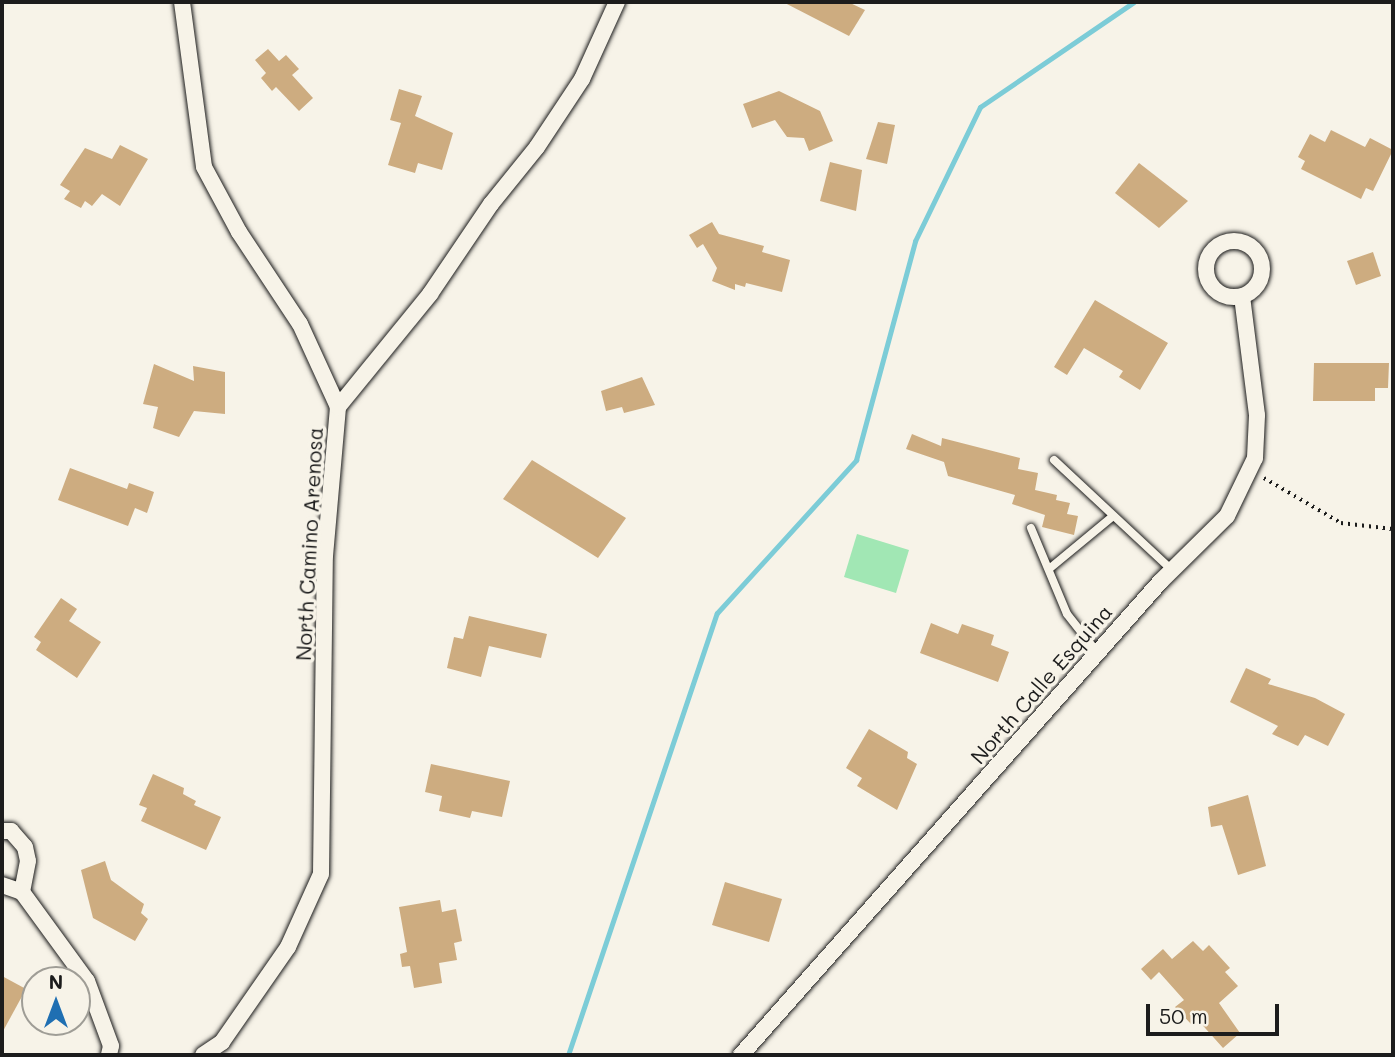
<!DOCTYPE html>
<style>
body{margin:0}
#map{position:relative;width:1395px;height:1057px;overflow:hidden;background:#f7f3e8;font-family:Mali,sans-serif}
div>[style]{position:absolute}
.green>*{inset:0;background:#a1e7b4}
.stream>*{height:5px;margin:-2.5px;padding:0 2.5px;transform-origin:2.5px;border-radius:2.5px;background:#7cccd7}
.building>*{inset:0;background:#cdac80}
.path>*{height:3.5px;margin-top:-1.75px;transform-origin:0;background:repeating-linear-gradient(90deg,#1c1c1c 0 2px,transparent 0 7px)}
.roads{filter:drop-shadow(0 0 2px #1c1c1c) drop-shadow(0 0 2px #1c1c1c)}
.service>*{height:8px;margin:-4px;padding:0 4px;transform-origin:4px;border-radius:4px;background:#f7f3e8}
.minor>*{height:16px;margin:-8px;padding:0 8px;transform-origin:8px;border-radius:8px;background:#f7f3e8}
.minor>.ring{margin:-8px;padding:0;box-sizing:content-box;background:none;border:16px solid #f7f3e8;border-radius:50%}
span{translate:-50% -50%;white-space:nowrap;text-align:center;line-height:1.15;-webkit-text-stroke:7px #f7f3e8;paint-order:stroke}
.street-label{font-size:21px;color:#1c1c1c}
.frame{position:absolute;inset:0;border:4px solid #1c1c1c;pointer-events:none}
.north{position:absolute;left:21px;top:966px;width:70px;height:70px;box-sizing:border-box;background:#f7f3e8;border:2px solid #9f9d96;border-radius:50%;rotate:0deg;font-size:19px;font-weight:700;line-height:28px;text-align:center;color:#1c1c1c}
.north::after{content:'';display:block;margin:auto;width:24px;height:32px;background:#1f6fb2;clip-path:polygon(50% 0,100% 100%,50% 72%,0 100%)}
.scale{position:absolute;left:1146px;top:1004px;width:133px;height:32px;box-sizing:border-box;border:4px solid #1c1c1c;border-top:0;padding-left:9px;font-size:21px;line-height:24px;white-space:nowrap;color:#1c1c1c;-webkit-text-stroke:5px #f7f3e8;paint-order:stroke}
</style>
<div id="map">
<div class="green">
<i style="clip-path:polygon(857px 534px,909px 550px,896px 593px,844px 577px)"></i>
</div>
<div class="stream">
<i style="left:568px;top:1055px;width:466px;rotate:-71.4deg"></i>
<i style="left:717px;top:613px;width:207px;rotate:-47.7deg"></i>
<i style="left:856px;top:460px;width:227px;rotate:-74.9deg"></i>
<i style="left:915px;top:241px;width:149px;rotate:-64.1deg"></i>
<i style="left:980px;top:107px;width:186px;rotate:-34.3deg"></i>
</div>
<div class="building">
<i style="clip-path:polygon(783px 2px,848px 2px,865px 10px,849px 36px)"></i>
<i style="clip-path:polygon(268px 49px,279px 61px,286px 55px,299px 69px,292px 75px,313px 98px,299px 111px,276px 87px,272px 91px,261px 78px,266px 73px,255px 60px)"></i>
<i style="clip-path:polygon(399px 89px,422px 96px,415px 116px,453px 133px,442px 170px,418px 163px,415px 173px,388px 165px,401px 123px,390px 120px)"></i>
<i style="clip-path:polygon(779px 91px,820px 111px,833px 141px,809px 151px,804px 138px,787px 137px,775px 120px,752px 128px,743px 104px)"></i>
<i style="clip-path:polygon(878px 122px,895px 125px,887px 164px,866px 159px)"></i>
<i style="clip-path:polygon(1331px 130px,1365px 147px,1370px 138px,1393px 150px,1373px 191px,1366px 188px,1361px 199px,1301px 169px,1305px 161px,1298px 157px,1310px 134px,1325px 142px)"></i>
<i style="clip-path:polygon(120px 145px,148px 159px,120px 206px,102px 194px,92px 206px,85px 201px,81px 208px,64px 199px,70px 191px,60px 185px,85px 148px,112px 159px)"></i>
<i style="clip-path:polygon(830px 162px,862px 170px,856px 211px,820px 201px)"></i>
<i style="clip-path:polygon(1139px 163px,1188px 201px,1159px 228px,1115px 193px)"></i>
<i style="clip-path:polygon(712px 222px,719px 234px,764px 246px,762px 252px,790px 260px,782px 292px,746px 283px,745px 287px,735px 284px,735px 290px,712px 281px,717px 268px,703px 244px,697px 248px,689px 235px)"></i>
<i style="clip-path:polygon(1373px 252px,1381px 276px,1356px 285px,1347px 261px)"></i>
<i style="clip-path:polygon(1095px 300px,1168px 343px,1140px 390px,1119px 377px,1123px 371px,1084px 348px,1067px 375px,1054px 367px)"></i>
<i style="clip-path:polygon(1314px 363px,1389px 363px,1388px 388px,1375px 388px,1375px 401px,1313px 401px)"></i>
<i style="clip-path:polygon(154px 364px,194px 381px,193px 366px,225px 372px,225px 414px,194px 411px,179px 437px,153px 428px,158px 407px,143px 404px)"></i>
<i style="clip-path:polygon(642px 377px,655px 405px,624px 413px,622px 407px,606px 411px,601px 391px)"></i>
<i style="clip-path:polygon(912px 434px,941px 446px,942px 438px,1020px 458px,1018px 469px,1038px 473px,1035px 490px,1057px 495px,1056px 500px,1070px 503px,1067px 514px,1078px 516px,1074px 535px,1042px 527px,1045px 515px,1012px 504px,1015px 495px,948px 476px,944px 462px,906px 449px)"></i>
<i style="clip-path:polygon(532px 460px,626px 518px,598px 558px,503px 499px)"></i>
<i style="clip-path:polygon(70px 468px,127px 489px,129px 483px,154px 492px,147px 513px,135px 508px,128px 526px,58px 500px)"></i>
<i style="clip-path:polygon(61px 598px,77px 609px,69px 621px,101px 642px,77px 678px,36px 650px,41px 642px,34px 637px)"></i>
<i style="clip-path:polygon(469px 616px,547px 634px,541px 658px,489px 646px,481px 677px,447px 668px,454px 637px,463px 639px)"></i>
<i style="clip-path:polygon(931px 623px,958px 634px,962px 624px,994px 635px,991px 645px,1009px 652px,998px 682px,920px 653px)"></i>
<i style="clip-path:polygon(1246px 668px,1271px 679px,1268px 684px,1315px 698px,1345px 714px,1328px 746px,1305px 735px,1298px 746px,1272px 734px,1278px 726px,1230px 702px)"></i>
<i style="clip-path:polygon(869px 729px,908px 752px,907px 758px,917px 764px,897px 810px,857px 786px,862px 778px,846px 768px)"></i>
<i style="clip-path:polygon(431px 764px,510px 781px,502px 817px,472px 811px,470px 818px,439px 811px,442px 796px,425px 792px)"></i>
<i style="clip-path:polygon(153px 774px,184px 788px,183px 794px,196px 801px,194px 805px,221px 817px,206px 850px,141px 821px,147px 808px,139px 805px)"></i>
<i style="clip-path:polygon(1248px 795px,1266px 866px,1238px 875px,1222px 825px,1211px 827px,1208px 807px)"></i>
<i style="clip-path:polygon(105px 861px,111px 880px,144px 904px,141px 913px,148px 919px,135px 941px,93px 918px,81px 870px)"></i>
<i style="clip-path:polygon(725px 882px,782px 899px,769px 942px,712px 925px)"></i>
<i style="clip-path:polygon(440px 900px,442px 912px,456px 909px,462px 941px,454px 943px,457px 960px,439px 963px,442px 983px,414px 988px,410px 966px,402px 967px,400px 954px,407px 952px,399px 907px)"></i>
<i style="clip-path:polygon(1193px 941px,1203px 951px,1209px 945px,1230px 968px,1225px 972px,1238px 986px,1219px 1003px,1240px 1033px,1223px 1048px,1197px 1019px,1191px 1024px,1175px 1007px,1184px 1000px,1159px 972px,1151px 980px,1141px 969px,1163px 949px,1172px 959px)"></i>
<i style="clip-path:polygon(2px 976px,26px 989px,2px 1033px)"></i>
</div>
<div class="path">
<i style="left:1264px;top:478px;width:89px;rotate:30.3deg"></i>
<i style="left:1341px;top:523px;width:52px;rotate:6.6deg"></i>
</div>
<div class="roads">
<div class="service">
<i style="left:1054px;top:460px;width:161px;rotate:43deg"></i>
<i style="left:1031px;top:528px;width:93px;rotate:67.3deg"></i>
<i style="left:1067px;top:614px;width:48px;rotate:51.7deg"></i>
<i style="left:1049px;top:569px;width:83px;rotate:-39.6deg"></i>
</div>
<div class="minor">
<i style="left:182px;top:2px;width:166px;rotate:82.4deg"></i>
<i style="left:204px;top:167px;width:74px;rotate:61.7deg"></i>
<i style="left:239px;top:232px;width:110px;rotate:56.5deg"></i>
<i style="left:300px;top:324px;width:91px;rotate:65.4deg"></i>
<i class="ring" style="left:1206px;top:241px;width:40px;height:40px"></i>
<i style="left:2px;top:831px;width:9px"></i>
<i style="left:11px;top:831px;width:21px;rotate:49deg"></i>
<i style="left:25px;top:847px;width:14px;rotate:78deg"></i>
<i style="left:28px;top:861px;width:32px;rotate:101deg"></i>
<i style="left:2px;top:885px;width:21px;rotate:19deg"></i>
<i style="left:22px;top:892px;width:110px;rotate:53.9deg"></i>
<i style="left:87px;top:981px;width:69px;rotate:69.7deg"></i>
<i style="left:111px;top:1046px;width:9px;rotate:103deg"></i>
<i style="left:203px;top:1055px;width:23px;rotate:-34deg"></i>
<i style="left:222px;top:1042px;width:116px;rotate:-55.2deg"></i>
<i style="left:288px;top:947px;width:80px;rotate:-65.7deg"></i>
<i style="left:321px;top:874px;width:318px;rotate:-89.3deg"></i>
<i style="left:325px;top:556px;width:150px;rotate:-85deg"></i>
<i style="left:338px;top:407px;width:146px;rotate:-50.8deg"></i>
<i style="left:430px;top:294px;width:109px;rotate:-55.9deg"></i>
<i style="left:491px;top:204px;width:73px;rotate:-51.1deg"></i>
<i style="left:537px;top:147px;width:82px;rotate:-56.5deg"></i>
<i style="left:582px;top:79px;width:85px;rotate:-65.6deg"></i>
<i style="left:741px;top:1055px;width:632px;rotate:-48.46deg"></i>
<i style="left:1160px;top:582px;width:94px;rotate:-44.6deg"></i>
<i style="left:1227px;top:516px;width:64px;rotate:-64.2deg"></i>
<i style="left:1255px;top:458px;width:43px;rotate:-87.3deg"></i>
<i style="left:1257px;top:415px;width:119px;rotate:-97.2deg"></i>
</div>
</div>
<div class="street-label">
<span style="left:309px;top:544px;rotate:-87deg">North Camino Arenosa</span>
<span style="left:1041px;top:684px;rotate:-49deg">North Calle Esquina</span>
</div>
<div class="frame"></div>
<div class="north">N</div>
<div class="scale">50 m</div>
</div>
